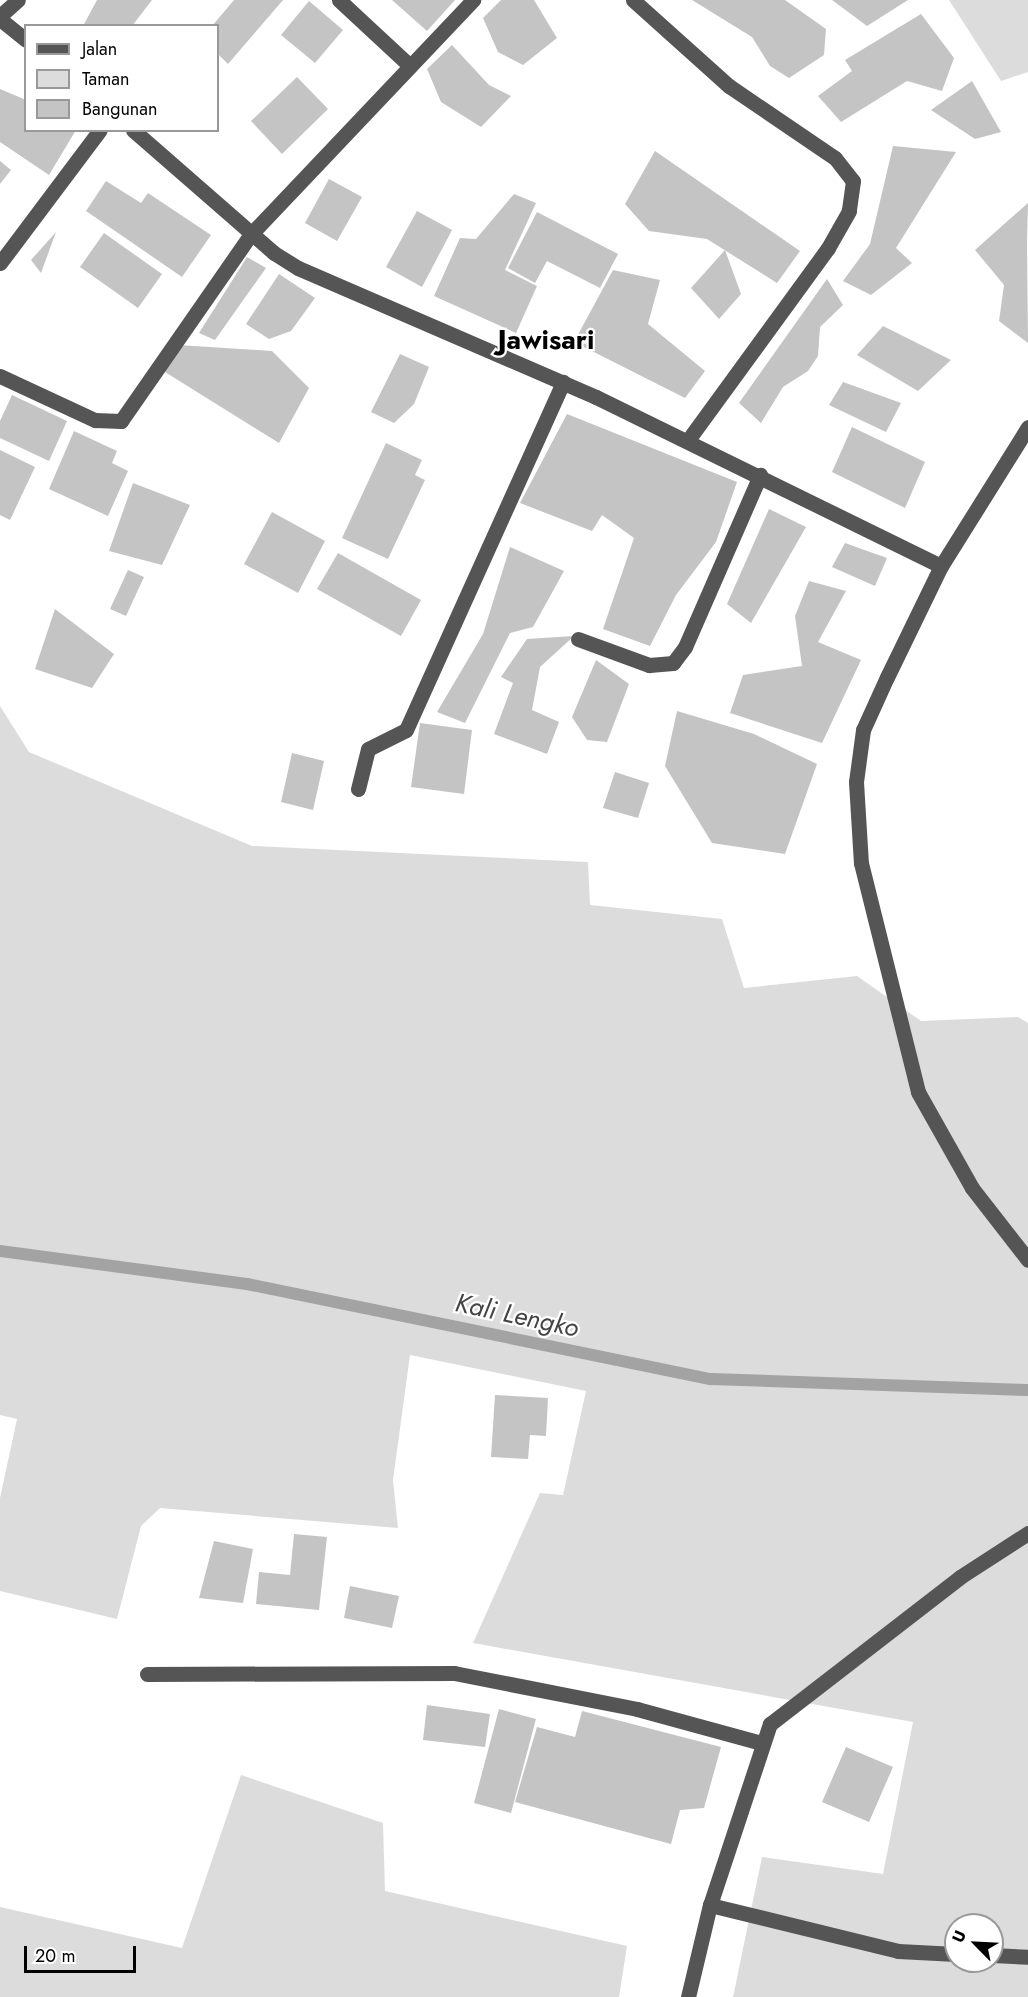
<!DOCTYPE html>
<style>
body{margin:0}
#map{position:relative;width:1028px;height:1997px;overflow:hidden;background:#fff;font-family:Jost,sans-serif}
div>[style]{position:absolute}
.green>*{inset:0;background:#dcdcdc}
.stream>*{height:12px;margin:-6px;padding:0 6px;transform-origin:6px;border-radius:6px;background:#a3a3a3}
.building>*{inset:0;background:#c4c4c4}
.minor>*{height:15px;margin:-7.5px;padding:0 7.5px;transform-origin:7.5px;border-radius:7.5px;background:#555}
span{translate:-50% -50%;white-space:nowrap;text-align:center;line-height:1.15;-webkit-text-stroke:4.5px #fff;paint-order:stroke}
.water-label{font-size:26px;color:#444;font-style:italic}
.quarter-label{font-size:27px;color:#000;font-weight:700}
.legend{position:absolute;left:24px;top:24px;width:195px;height:108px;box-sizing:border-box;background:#fff;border:2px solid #999;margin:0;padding:8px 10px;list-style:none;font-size:18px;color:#000}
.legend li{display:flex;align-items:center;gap:12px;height:30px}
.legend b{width:30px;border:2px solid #999}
.north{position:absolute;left:944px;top:1913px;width:60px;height:60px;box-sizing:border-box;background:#fff;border:2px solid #999;border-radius:50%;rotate:294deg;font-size:16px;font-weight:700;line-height:24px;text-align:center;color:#000}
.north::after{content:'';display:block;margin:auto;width:21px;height:27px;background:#000;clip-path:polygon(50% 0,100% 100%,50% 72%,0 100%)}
.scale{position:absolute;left:24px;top:1946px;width:112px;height:27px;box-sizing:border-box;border:3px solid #000;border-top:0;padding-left:8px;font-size:18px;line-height:21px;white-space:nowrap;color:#000;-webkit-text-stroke:4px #fff;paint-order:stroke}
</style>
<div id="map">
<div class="green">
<i style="clip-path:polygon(949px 0,1028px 0,1028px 72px,1001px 81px)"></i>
<i style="clip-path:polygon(evenodd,0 706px,29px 752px,252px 846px,588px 862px,590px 905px,722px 919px,744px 988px,857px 976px,921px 1021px,1018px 1017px,1028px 1023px,1028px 1997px,733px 1997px,762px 1857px,883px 1874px,913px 1722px,473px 1643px,540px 1493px,563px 1495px,586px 1391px,410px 1355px,393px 1480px,398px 1528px,160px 1508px,141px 1526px,117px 1619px,0 1591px,0 1498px,17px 1419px,0 1415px,0 706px,956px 1925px,992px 1925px,992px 1961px,956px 1961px,956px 1925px)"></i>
<i style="clip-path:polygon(241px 1775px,383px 1823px,385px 1891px,627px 1946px,619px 1997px,0 1997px,0 1907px,182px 1948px)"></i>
</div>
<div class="stream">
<i style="left:0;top:1251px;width:249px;rotate:7.6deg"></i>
<i style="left:247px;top:1284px;width:474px;rotate:11.6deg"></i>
<i style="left:711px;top:1379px;width:317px;rotate:2deg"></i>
</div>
<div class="building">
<i style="clip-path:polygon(97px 0,152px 0,132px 26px,83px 26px)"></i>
<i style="clip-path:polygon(234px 0,283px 0,228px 64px,218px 54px,218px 26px,212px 26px)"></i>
<i style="clip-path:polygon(392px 0,455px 0,427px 31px)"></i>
<i style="clip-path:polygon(501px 0,534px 0,557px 38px,523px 65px,498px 52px,483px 18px)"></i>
<i style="clip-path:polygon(692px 0,785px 0,826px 29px,824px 55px,789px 78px,770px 66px,752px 37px)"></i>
<i style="clip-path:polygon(832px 0,908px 0,867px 26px)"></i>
<i style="clip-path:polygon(309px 1px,343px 30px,315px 63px,281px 35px)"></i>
<i style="clip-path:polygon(921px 14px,954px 58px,942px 91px,907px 81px,841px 122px,818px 96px,852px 71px,845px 60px)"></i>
<i style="clip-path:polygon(452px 45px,489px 85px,511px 96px,481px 127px,441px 102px,427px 69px)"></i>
<i style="clip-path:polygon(297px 77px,328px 109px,282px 154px,251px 121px)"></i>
<i style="clip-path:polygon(972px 81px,1001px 132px,975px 139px,931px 110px)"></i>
<i style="clip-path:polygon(0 89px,26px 100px,26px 130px,76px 130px,49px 175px,0 142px)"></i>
<i style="clip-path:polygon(893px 146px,956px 152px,896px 248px,912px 263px,871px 295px,843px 281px,870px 244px)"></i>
<i style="clip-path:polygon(655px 151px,800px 251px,777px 283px,707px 239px,649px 231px,625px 204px)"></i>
<i style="clip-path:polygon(0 161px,11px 170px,0 184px)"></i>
<i style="clip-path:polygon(329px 179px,362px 197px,337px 241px,305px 223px)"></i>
<i style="clip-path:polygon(106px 181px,141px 203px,148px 193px,211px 235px,182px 277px,86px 211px)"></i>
<i style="clip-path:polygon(514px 194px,536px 203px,505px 270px,537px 286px,516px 333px,434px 296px,460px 238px,476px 239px)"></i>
<i style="clip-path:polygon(1028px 203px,1027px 242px,1028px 343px,999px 321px,1004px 285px,975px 250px)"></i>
<i style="clip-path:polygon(417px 211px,452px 230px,422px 287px,386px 267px)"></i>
<i style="clip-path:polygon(537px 212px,618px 254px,600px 288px,547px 261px,535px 283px,508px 268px)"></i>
<i style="clip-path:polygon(56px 232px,41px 273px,31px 260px)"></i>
<i style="clip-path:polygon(104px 233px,162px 274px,138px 308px,80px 267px)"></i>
<i style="clip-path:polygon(725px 250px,741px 294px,719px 319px,691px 288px)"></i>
<i style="clip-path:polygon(247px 257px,266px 268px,215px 340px,199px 333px)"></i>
<i style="clip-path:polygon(613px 270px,660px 280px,648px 324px,705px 371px,685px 398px,574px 342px)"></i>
<i style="clip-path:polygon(279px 274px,315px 298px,291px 331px,269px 339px,246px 324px)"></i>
<i style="clip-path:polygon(827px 279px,843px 305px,820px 327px,818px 356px,808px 371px,783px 387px,761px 423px,739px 403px)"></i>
<i style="clip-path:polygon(883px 326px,951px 360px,918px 391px,857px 355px)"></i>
<i style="clip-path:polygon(178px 345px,272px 351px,309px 388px,279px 443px,165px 372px)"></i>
<i style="clip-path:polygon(400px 354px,429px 367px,414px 404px,394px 423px,371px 412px)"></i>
<i style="clip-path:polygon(843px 382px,901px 403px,886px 432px,829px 405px)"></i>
<i style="clip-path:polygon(12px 395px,67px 421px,49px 461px,0 438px,0 421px)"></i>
<i style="clip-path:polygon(567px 414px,737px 482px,716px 542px,676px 595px,650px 646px,603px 629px,634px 538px,602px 515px,592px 531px,520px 503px)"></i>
<i style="clip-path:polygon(852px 427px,925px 462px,905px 508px,832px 472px)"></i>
<i style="clip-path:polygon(74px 431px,117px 451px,112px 463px,128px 471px,108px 516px,49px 489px)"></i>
<i style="clip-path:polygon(386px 443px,422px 460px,415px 475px,425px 480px,388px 559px,342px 538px)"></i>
<i style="clip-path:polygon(0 450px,35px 467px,10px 520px,0 515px)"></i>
<i style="clip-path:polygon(133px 483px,190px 505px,162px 565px,109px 551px)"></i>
<i style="clip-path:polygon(769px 509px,806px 527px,751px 623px,727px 604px)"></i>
<i style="clip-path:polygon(272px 512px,325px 541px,298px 593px,244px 564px)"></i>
<i style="clip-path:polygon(845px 543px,887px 558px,875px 586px,832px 567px)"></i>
<i style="clip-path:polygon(510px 547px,564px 571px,533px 627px,510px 633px,465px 723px,437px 712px,483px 634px)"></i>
<i style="clip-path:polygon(338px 553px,421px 600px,401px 636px,317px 589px)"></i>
<i style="clip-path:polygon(128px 570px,144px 577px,126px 616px,110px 609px)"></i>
<i style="clip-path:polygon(809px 581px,846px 591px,818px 642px,861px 660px,822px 743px,730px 713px,743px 675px,802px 666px,795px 616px)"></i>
<i style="clip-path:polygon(55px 609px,114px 654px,92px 688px,35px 669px)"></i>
<i style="clip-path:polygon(574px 636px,540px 667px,532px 710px,559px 722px,547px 754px,494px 734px,513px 683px,501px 677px,527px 639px)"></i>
<i style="clip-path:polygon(596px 660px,629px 684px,607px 742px,587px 740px,572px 717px)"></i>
<i style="clip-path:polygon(677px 711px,754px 734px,817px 764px,785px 854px,712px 843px,665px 766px)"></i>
<i style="clip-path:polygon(420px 723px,472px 730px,464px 794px,411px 787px)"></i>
<i style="clip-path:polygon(292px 753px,324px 761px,313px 810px,281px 802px)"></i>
<i style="clip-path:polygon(615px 772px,649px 783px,638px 818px,603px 808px)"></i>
<i style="clip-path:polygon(495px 1395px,548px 1398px,546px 1436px,530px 1435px,528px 1459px,491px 1457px)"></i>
<i style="clip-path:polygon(294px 1534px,327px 1537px,319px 1610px,256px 1604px,259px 1572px,290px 1575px)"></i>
<i style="clip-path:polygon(214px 1541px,253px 1549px,243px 1603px,199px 1598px)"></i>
<i style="clip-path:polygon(350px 1586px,399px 1596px,392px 1628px,344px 1618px)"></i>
<i style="clip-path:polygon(427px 1705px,490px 1714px,485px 1747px,423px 1740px)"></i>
<i style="clip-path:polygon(499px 1709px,536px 1719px,511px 1813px,474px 1803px)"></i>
<i style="clip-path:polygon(582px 1711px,721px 1747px,704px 1808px,680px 1810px,671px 1844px,515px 1802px,537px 1727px,575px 1737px)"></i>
<i style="clip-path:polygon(846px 1747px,893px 1767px,869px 1822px,822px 1802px)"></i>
</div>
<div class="minor">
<i style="left:339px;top:0;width:97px;rotate:42.9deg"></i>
<i style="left:633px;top:0;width:129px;rotate:41.9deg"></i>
<i style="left:729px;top:86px;width:128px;rotate:34.2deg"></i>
<i style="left:835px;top:158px;width:29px;rotate:52deg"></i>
<i style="left:853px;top:181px;width:30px;rotate:98deg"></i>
<i style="left:849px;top:211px;width:43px;rotate:119.6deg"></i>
<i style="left:828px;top:248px;width:238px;rotate:126.1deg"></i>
<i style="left:0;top:16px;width:24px;rotate:-42deg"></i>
<i style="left:0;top:19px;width:33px;rotate:39deg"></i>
<i style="left:133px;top:130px;width:187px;rotate:41.1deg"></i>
<i style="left:274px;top:253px;width:28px;rotate:32deg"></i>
<i style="left:298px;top:268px;width:325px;rotate:23.4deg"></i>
<i style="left:596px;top:397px;width:384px;rotate:26.1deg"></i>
<i style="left:0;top:263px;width:166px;rotate:-53.1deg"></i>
<i style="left:0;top:376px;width:105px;rotate:24.9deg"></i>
<i style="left:95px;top:420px;width:26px;rotate:2deg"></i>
<i style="left:121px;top:421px;width:228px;rotate:-55.2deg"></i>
<i style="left:251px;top:234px;width:323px;rotate:-46.5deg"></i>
<i style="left:1028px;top:427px;width:164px;rotate:122deg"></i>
<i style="left:941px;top:566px;width:123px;rotate:115.9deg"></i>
<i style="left:887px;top:677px;width:58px;rotate:114.4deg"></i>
<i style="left:863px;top:730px;width:52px;rotate:97.7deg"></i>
<i style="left:856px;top:782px;width:81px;rotate:86.5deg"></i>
<i style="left:861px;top:863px;width:236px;rotate:76deg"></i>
<i style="left:918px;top:1092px;width:110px;rotate:60.6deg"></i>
<i style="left:972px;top:1188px;width:91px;rotate:52.1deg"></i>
<i style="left:578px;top:639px;width:76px;rotate:20.1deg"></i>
<i style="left:649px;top:665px;width:24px;rotate:-5deg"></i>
<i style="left:673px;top:663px;width:20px;rotate:-53deg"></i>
<i style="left:685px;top:647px;width:188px;rotate:-66.4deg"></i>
<i style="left:358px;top:789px;width:41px;rotate:-76deg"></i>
<i style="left:368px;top:749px;width:42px;rotate:-26.6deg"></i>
<i style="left:406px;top:730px;width:382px;rotate:-65.7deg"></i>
<i style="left:147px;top:1674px;width:307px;rotate:-0.2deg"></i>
<i style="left:454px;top:1673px;width:187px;rotate:11.1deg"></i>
<i style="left:637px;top:1709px;width:129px;rotate:15.3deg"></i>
<i style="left:710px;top:1905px;width:194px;rotate:13.7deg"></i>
<i style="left:898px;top:1951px;width:58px;rotate:3deg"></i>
<i style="left:992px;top:1955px;width:36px;rotate:3deg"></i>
<i style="left:688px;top:1997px;width:95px;rotate:-76.6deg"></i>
<i style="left:710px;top:1905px;width:191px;rotate:-71.7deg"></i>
<i style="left:770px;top:1724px;width:240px;rotate:-37.7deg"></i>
<i style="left:960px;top:1577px;width:81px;rotate:-32.9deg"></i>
</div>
<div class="water-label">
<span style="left:517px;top:1316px;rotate:12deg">Kali Lengko</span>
</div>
<div class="quarter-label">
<span style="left:546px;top:340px">Jawisari</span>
</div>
<ul class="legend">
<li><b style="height:8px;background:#555"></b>Jalan</li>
<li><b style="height:16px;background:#dcdcdc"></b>Taman</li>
<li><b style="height:16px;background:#c4c4c4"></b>Bangunan</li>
</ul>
<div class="north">U</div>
<div class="scale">20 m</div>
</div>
